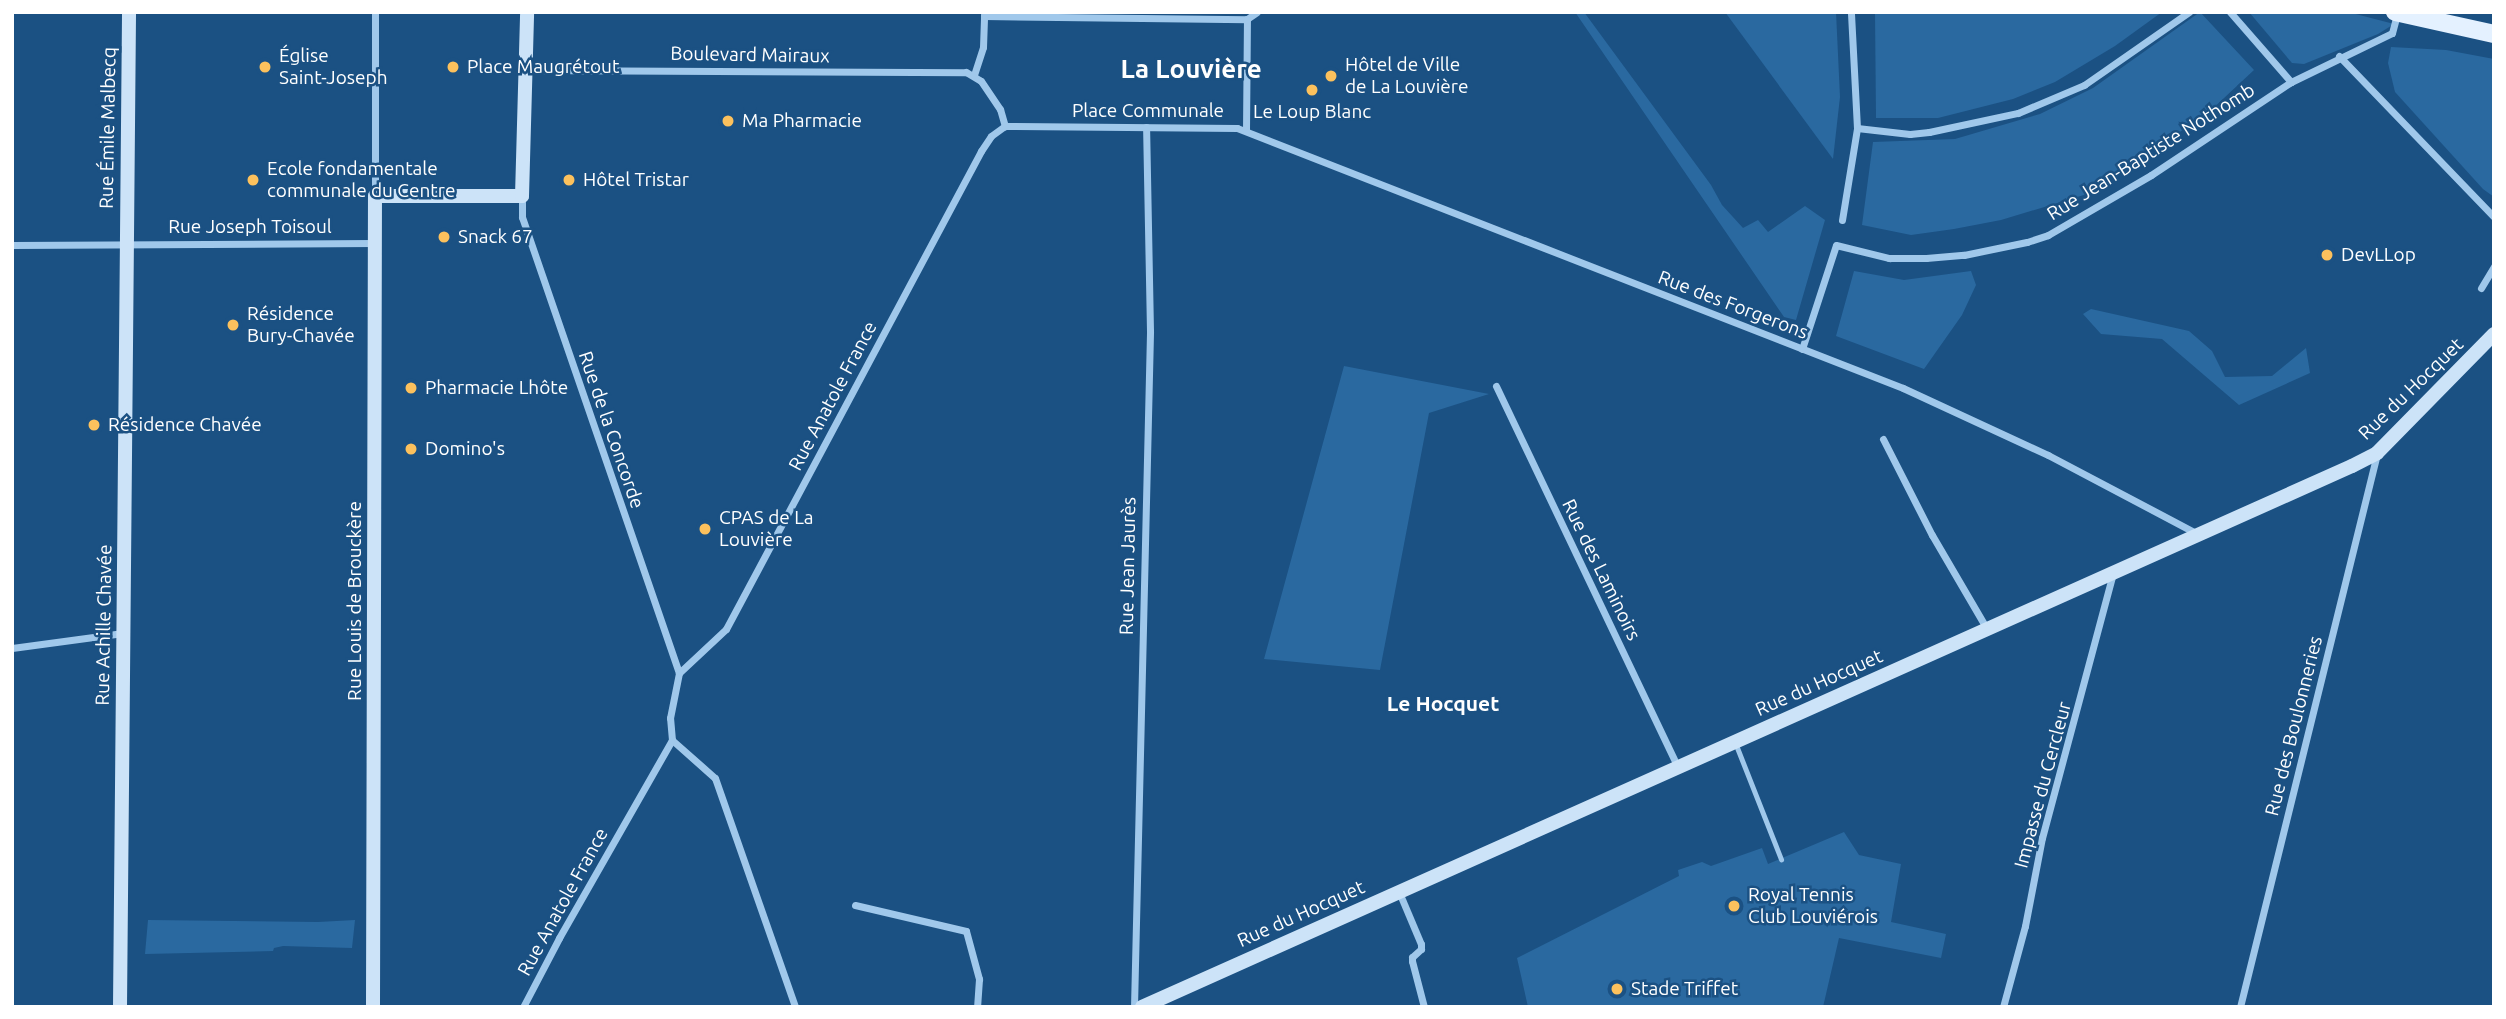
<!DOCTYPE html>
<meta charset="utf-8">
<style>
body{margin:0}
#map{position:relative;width:2506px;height:1019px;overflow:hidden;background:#1b5183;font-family:Ubuntu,sans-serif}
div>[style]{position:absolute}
.green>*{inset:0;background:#2a69a0}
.lane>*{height:5px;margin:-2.5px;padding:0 2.5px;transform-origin:2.5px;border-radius:2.5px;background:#a0c8eb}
.street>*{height:7px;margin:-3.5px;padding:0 3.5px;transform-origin:3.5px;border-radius:3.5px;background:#a0c8eb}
.secondary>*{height:14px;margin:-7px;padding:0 7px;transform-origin:7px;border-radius:7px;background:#cce3f8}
.primary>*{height:18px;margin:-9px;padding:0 9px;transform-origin:9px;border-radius:9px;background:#e4f1ff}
.dots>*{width:19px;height:19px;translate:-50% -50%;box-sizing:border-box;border:4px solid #1b5183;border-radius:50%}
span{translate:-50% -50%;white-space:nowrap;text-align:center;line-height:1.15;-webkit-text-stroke:5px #1b5183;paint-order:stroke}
.street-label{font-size:19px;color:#fff}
.poi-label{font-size:19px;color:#fff}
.left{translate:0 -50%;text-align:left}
.neighbourhood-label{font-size:21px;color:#fff;font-weight:700}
.district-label{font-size:26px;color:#fff;font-weight:700}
.frame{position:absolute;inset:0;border:14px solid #fff;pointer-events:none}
</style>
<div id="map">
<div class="green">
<i style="clip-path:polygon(1575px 12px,1584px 12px,1711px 185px,1722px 205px,1743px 228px,1758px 220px,1768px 232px,1805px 206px,1825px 220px,1796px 320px,1784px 317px)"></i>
<i style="clip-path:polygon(1725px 12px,1836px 12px,1840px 97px,1833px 159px)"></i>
<i style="clip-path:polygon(1875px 12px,2162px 12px,2115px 46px,2055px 82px,2013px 99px,1938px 118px,1876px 118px)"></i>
<i style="clip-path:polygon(2200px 12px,2254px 70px,2208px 113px,2087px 194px,2001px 220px,1954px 229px,1911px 235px,1862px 225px,1873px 142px,1955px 139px,2040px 114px,2093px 88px)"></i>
<i style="clip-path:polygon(2249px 12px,2348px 12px,2394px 24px,2378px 34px,2304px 64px,2292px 63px)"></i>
<i style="clip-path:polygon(2391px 47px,2446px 50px,2494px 59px,2494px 197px,2483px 189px,2395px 92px,2388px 63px)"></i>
<i style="clip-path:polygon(1854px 271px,1904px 280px,1971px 271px,1976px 285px,1962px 315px,1924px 369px,1836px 336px)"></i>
<i style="clip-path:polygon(2091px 309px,2189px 331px,2212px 351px,2225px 377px,2272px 376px,2306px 348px,2310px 373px,2239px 405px,2162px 339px,2101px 334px,2083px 314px)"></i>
<i style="clip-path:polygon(1344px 366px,1489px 394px,1429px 413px,1380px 670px,1264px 659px)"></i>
<i style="clip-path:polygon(1844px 832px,1859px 855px,1901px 864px,1891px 922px,1946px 934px,1941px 958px,1839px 938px,1823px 1007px,1528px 1007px,1517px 958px,1679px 876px,1678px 870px,1702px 862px,1711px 866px,1762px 848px,1768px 864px)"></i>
<i style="clip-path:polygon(148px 920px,318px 922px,355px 920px,352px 948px,283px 946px,274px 948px,273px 951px,145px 954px)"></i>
</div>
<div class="lane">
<i style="left:1736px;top:745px;width:123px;rotate:68.5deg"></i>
</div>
<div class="street">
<i style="left:2230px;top:12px;width:93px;rotate:48.9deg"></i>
<i style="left:984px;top:16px;width:263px;rotate:0.7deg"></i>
<i style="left:1247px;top:19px;width:12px;rotate:-35deg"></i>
<i style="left:2339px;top:56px;width:223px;rotate:46.1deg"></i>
<i style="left:524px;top:70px;width:442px;rotate:0.3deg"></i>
<i style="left:966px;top:72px;width:17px;rotate:31deg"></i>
<i style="left:981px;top:81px;width:34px;rotate:56deg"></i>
<i style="left:1000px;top:109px;width:18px;rotate:74deg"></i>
<i style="left:1005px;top:126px;width:232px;rotate:0.5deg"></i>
<i style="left:1237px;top:128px;width:715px;rotate:21.33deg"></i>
<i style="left:1903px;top:388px;width:160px;rotate:24.8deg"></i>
<i style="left:2048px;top:455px;width:170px;rotate:27.8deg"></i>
<i style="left:974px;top:75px;width:29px;rotate:-72deg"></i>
<i style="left:983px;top:47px;width:34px;rotate:-88deg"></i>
<i style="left:1857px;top:128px;width:53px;rotate:6.5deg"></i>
<i style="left:1910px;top:134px;width:19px;rotate:-6deg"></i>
<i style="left:1929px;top:132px;width:91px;rotate:-12.1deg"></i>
<i style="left:2018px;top:113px;width:72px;rotate:-23deg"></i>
<i style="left:2084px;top:85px;width:128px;rotate:-34.8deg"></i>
<i style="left:1246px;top:130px;width:111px;rotate:-89.5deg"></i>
<i style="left:375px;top:196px;width:184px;rotate:-90deg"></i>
<i style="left:522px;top:196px;width:21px;rotate:90deg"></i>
<i style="left:522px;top:217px;width:482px;rotate:71deg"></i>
<i style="left:1842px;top:220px;width:93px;rotate:-80.7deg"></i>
<i style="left:1857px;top:128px;width:116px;rotate:-93deg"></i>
<i style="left:12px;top:245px;width:362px;rotate:-0.3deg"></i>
<i style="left:2481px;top:288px;width:26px;rotate:-59deg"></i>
<i style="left:1802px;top:349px;width:109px;rotate:-71.9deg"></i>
<i style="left:1836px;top:245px;width:55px;rotate:13.8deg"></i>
<i style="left:1889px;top:258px;width:37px"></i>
<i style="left:1926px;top:258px;width:38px;rotate:-5deg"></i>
<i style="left:1964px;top:255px;width:64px;rotate:-11.7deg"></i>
<i style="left:2027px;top:242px;width:22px;rotate:-18deg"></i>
<i style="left:2048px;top:235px;width:119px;rotate:-30.2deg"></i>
<i style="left:2151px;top:175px;width:168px;rotate:-33.6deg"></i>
<i style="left:2291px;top:82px;width:112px;rotate:-25.9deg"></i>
<i style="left:2392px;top:33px;width:20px;rotate:-75deg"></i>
<i style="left:1496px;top:386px;width:422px;rotate:64.5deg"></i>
<i style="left:1883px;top:439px;width:108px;rotate:63deg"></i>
<i style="left:1932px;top:535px;width:109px;rotate:59.7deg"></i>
<i style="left:12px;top:648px;width:112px;rotate:-7.7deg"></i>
<i style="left:672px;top:740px;width:22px;rotate:-95deg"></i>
<i style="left:670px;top:718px;width:46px;rotate:-78.7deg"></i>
<i style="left:679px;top:673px;width:64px;rotate:-43.1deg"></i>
<i style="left:726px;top:629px;width:542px;rotate:-61.92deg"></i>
<i style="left:981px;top:151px;width:18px;rotate:-56deg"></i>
<i style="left:991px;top:136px;width:17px;rotate:-36deg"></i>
<i style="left:672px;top:740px;width:57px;rotate:41.5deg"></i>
<i style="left:715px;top:778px;width:243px;rotate:70.7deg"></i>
<i style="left:1399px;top:892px;width:56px;rotate:67.1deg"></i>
<i style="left:1421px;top:944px;width:5px;rotate:90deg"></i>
<i style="left:1421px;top:949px;width:12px;rotate:138deg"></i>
<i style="left:1412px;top:957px;width:4px;rotate:90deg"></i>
<i style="left:1412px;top:961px;width:48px;rotate:75.4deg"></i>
<i style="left:855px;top:905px;width:114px;rotate:13.2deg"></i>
<i style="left:966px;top:931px;width:50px;rotate:74.8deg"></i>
<i style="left:979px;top:979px;width:28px;rotate:94deg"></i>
<i style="left:523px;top:1007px;width:78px;rotate:-62.4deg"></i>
<i style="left:559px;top:938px;width:228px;rotate:-60.3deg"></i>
<i style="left:1134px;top:1007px;width:676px;rotate:-88.64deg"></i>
<i style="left:1150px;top:331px;width:204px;rotate:-91.1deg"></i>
<i style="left:2003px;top:1007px;width:84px;rotate:-74.8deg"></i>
<i style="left:2025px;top:926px;width:90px;rotate:-79.1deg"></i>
<i style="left:2042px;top:838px;width:274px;rotate:-75deg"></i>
<i style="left:2240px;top:1007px;width:570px;rotate:-76.09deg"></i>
</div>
<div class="secondary">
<i style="left:120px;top:1007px;width:995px;rotate:-89.48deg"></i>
<i style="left:373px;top:1007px;width:811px;rotate:-89.86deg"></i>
<i style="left:375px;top:196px;width:147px"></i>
<i style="left:522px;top:196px;width:184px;rotate:-88.4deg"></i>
<i style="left:1142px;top:1007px;width:1325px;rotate:-24.09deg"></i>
<i style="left:2352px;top:466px;width:28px;rotate:-27deg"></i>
<i style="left:2377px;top:453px;width:167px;rotate:-45.5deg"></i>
</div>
<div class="primary">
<i style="left:2395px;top:12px;width:101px;rotate:12.5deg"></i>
</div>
<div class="dots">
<i style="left:265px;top:67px;background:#fcc15d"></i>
<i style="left:453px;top:67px;background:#fcc15d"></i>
<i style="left:1331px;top:76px;background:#fcc15d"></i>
<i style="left:1312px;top:90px;background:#fcc15d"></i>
<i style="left:728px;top:121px;background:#fcc15d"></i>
<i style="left:253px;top:180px;background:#fcc15d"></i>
<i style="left:569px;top:180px;background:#fcc15d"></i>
<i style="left:444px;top:237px;background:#fcc15d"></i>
<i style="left:2327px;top:255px;background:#fcc15d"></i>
<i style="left:233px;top:325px;background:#fcc15d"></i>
<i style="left:411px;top:388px;background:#fcc15d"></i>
<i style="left:94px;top:425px;background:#fcc15d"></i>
<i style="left:411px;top:449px;background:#fcc15d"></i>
<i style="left:705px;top:529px;background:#fcc15d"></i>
<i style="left:1734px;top:906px;background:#fcc15d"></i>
<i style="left:1617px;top:989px;background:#fcc15d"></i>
</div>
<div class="street-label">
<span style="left:750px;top:55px;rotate:1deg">Boulevard Mairaux</span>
<span style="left:1148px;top:111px">Place Communale</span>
<span style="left:108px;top:128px;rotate:-89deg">Rue Émile Malbecq</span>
<span style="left:2151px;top:152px;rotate:-32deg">Rue Jean-Baptiste Nothomb</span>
<span style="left:250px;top:227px">Rue Joseph Toisoul</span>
<span style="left:1733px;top:305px;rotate:21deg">Rue des Forgerons</span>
<span style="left:2411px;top:389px;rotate:-44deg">Rue du Hocquet</span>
<span style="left:833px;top:396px;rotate:-62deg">Rue Anatole France</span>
<span style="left:611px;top:430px;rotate:71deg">Rue de la Concorde</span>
<span style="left:1128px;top:566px;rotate:-89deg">Rue Jean Jaurès</span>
<span style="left:1601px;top:570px;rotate:64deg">Rue des Laminoirs</span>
<span style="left:355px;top:601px;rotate:-90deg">Rue Louis de Brouckère</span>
<span style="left:104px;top:625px;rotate:-89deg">Rue Achille Chavée</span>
<span style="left:1819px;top:683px;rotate:-24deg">Rue du Hocquet</span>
<span style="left:2294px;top:726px;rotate:-76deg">Rue des Boulonneries</span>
<span style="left:2043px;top:785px;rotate:-75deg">Impasse du Cercleur</span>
<span style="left:563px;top:902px;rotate:-61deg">Rue Anatole France</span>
<span style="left:1301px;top:914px;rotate:-24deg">Rue du Hocquet</span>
</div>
<div class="poi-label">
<span class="left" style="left:279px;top:67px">Église<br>Saint-Joseph</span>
<span class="left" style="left:1345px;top:76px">Hôtel de Ville<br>de La Louvière</span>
<span class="left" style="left:467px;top:67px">Place Maugrétout</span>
<span style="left:1312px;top:112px">Le Loup Blanc</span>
<span class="left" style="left:742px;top:121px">Ma Pharmacie</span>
<span class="left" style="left:267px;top:180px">Ecole fondamentale<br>communale du Centre</span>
<span class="left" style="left:583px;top:180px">Hôtel Tristar</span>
<span class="left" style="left:458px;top:237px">Snack 67</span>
<span class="left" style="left:2341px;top:255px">DevLLop</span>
<span class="left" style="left:247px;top:325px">Résidence<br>Bury-Chavée</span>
<span class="left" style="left:425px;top:388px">Pharmacie Lhôte</span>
<span class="left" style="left:108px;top:425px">Résidence Chavée</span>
<span class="left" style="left:425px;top:449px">Domino's</span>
<span class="left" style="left:719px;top:529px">CPAS de La<br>Louvière</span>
<span class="left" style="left:1748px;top:906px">Royal Tennis<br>Club Louviérois</span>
<span class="left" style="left:1631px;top:989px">Stade Triffet</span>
</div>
<div class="neighbourhood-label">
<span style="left:1443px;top:703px">Le Hocquet</span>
</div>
<div class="district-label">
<span style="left:1191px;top:69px">La Louvière</span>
</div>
<div class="frame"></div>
</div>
